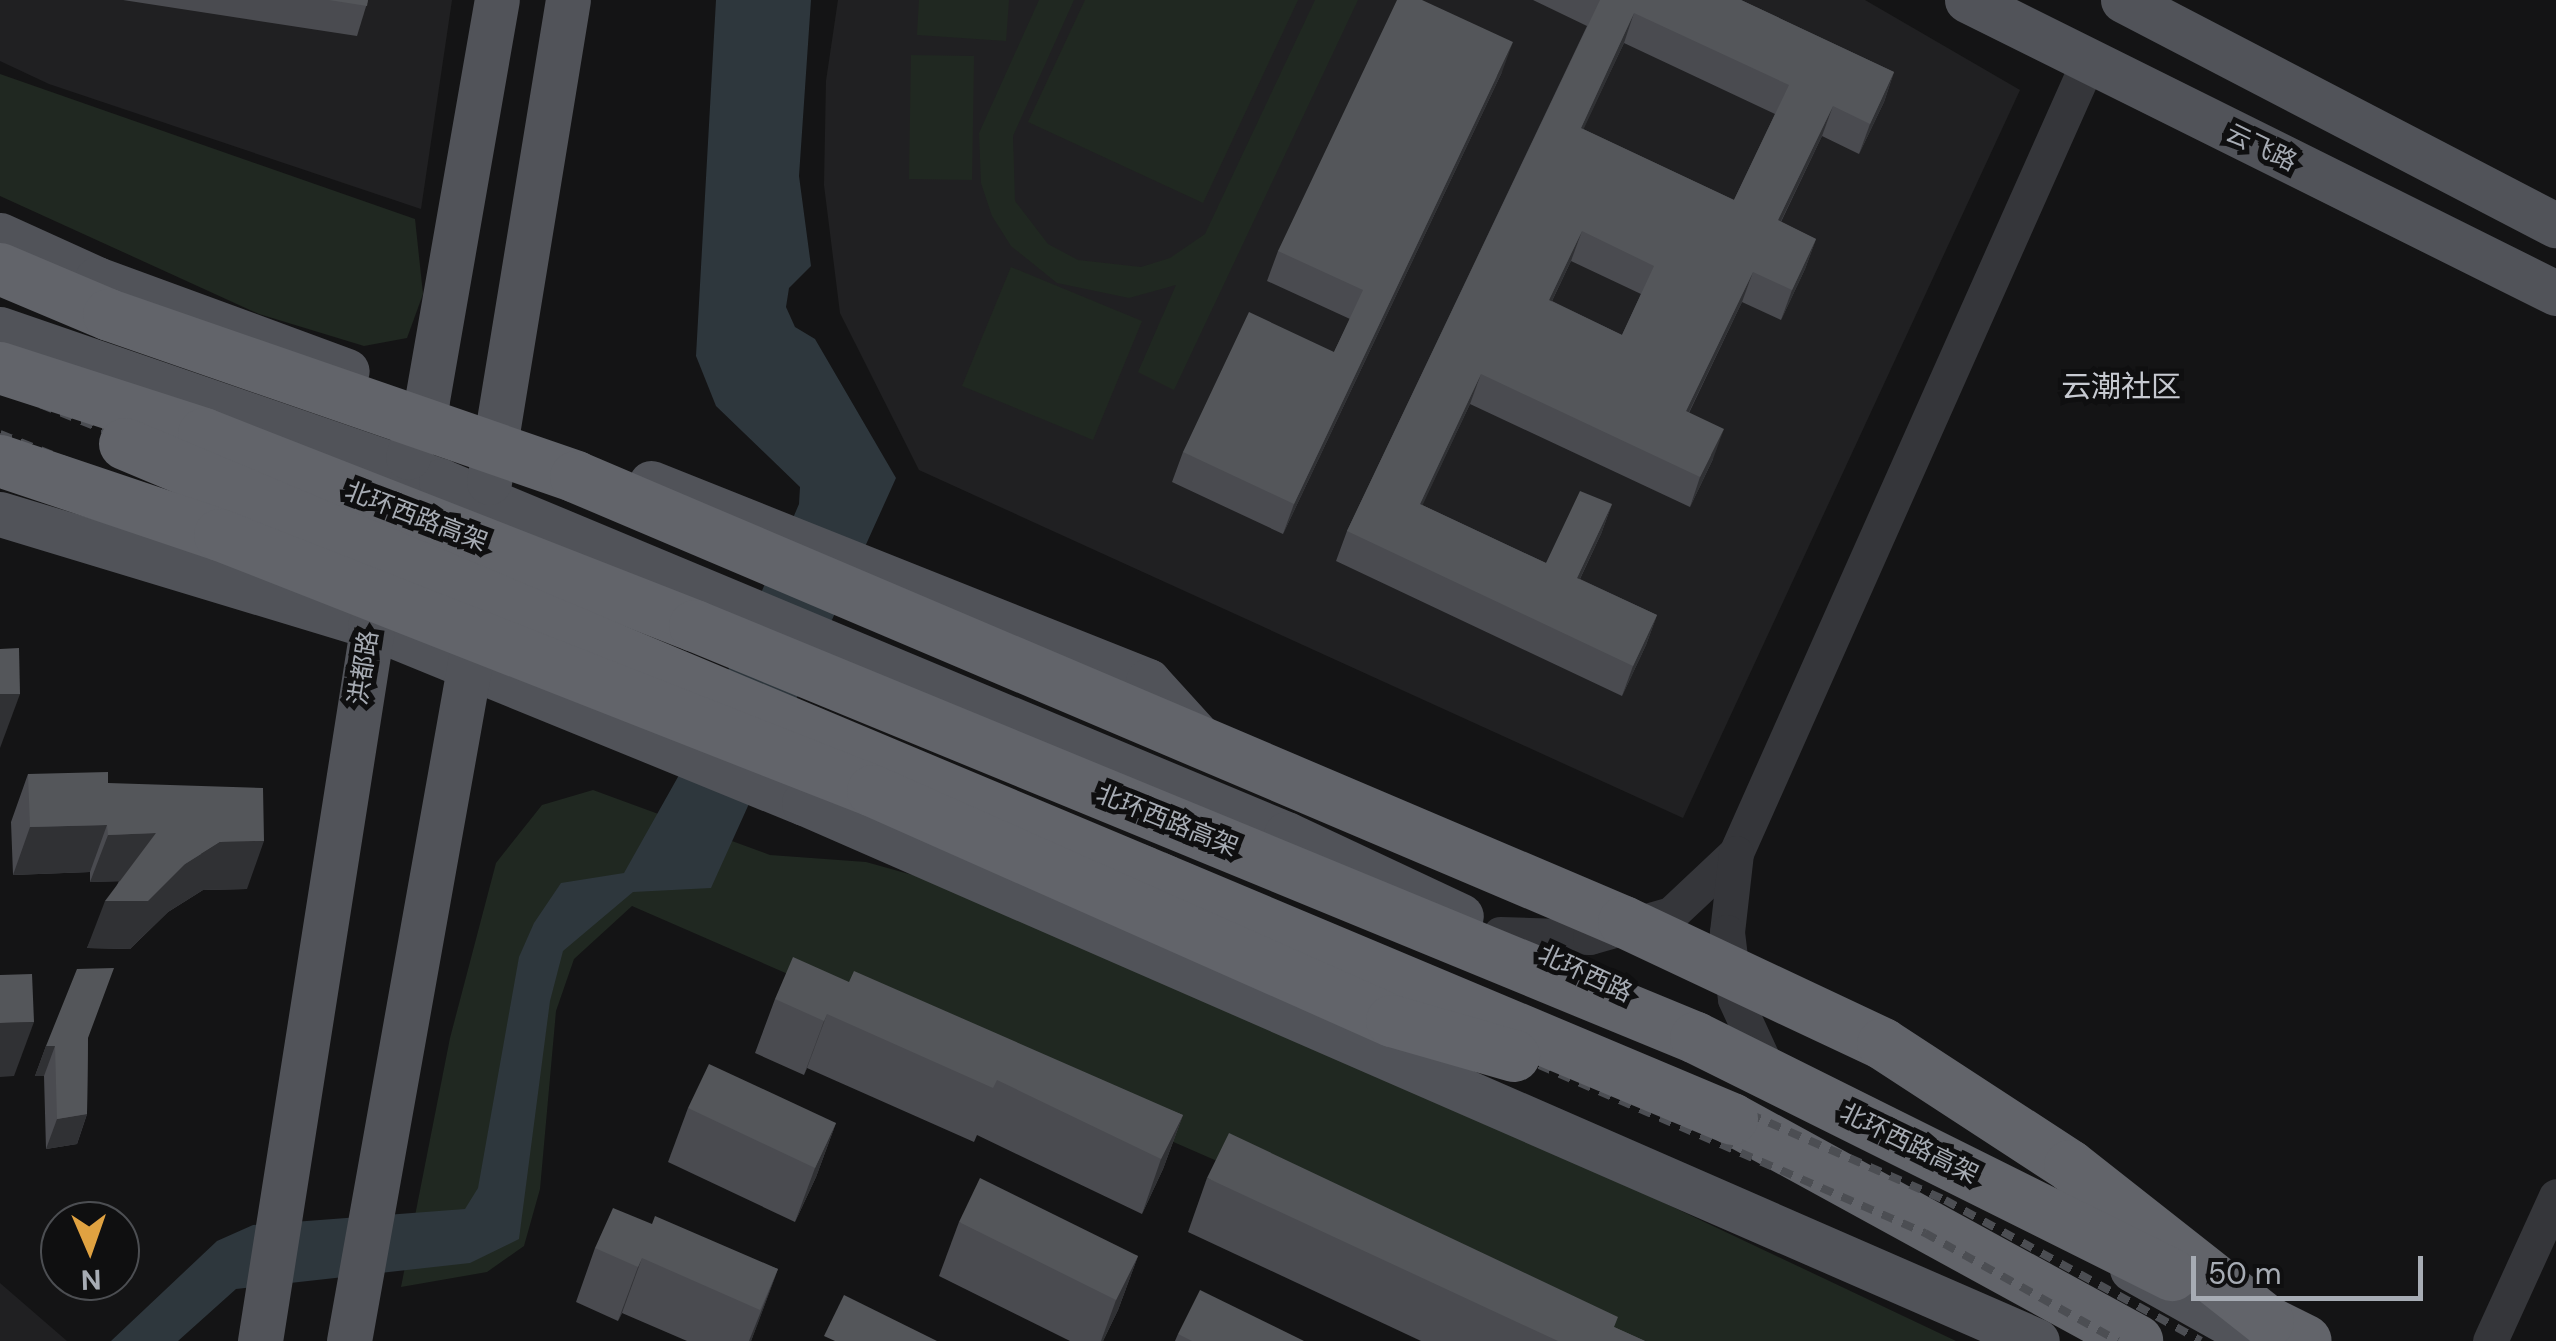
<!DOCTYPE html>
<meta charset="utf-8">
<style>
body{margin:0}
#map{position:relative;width:2556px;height:1341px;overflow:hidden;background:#141415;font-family:"DM Sans","Noto Sans SC",sans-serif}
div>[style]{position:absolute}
.built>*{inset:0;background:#202022}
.green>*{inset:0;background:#202821}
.water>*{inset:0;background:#2e373d}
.minor>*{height:35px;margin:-17.5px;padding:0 17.5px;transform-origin:17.5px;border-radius:17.5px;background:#35363a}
.major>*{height:45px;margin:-22.5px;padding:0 22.5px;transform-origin:22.5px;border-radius:22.5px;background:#515359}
.highway>*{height:52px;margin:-26px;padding:0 26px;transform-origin:26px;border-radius:26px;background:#62646a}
.rail>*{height:8px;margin-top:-4px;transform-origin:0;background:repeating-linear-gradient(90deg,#4c4e53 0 12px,transparent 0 22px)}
.highway-bridge>*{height:52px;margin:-26px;padding:0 26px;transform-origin:26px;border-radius:26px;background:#62646a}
.wall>*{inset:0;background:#4a4b50}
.shaded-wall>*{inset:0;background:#303134}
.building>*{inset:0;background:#54565a}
span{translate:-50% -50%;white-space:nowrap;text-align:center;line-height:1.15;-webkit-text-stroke:10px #0f0f10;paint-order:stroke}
.street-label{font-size:25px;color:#a7acb4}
.quarter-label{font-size:30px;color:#c7cad1}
.north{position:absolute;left:40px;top:1201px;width:100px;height:100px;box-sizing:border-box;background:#0f0f10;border:2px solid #4c4e52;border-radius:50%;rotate:178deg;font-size:28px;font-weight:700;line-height:40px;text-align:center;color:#a7acb4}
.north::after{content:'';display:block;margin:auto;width:35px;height:45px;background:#e0a241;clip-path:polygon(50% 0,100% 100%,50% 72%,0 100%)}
.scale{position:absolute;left:2191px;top:1256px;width:232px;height:45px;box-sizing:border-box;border:5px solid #a7acb4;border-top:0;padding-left:12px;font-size:30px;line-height:35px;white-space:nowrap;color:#a7acb4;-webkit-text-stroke:8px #0f0f10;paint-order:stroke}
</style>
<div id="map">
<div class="built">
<i style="clip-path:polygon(0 0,452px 0,421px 209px,49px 84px,0 61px)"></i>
<i style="clip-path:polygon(838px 0,1865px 0,2020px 90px,1683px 818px,919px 470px,840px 313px,824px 185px,826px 81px)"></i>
<i style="clip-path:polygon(0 1283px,67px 1341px,0 1341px)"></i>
</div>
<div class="green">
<i style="clip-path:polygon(919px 0,1009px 0,1006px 41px,917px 35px)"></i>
<i style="clip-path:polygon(1039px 0,1074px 0,1013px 136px,1015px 201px,1048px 244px,1078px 260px,1141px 267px,1170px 258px,1205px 234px,1315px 0,1358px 0,1174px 390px,1138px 372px,1176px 285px,1129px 298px,1057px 283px,1011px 246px,992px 216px,981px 183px,979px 133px)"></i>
<i style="clip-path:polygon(1085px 0,1298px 0,1203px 203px,1028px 122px)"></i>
<i style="clip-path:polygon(911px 55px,974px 56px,972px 180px,909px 179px)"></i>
<i style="clip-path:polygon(0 74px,415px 219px,423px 294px,407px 338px,364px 346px,259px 314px,0 196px)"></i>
<i style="clip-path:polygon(1011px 267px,1142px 321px,1093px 440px,962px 386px)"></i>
<i style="clip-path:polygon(593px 790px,770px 855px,866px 862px,970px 891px,1445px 1099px,1956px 1341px,1630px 1341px,632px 906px,574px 959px,556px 1011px,540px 1189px,524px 1246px,487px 1272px,401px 1287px,450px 1038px,496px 863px,542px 805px)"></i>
</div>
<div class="water">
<i style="clip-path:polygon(716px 0,811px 0,799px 176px,811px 266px,789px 288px,786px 307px,795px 327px,815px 339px,896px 478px,711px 888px,633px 892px,563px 951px,550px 1001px,519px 1239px,470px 1263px,236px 1289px,178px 1341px,111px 1341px,217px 1241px,253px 1225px,465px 1209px,478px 1188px,519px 957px,534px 923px,561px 883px,624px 873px,697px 743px,799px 504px,800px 487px,716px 406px,696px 356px)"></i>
</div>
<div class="minor">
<i style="left:1736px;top:853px;width:866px;rotate:-66.01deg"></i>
<i style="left:1500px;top:934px;width:90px;rotate:1.9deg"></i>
<i style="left:1590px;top:937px;width:84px;rotate:-15.9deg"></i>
<i style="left:1671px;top:914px;width:89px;rotate:-43.2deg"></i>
<i style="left:1736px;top:853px;width:80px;rotate:96.5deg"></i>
<i style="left:1727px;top:932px;width:67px;rotate:83.2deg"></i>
<i style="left:1735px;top:999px;width:69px;rotate:65.3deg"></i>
<i style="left:2490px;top:1341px;width:159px;rotate:-65.5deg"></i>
</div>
<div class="major">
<i style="left:1967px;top:0;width:658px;rotate:26.45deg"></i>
<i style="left:2123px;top:0;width:488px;rotate:27.5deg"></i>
<i style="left:0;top:235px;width:107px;rotate:24.4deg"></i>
<i style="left:97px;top:279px;width:266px;rotate:20.2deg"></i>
<i style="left:0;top:329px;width:466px;rotate:19deg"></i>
<i style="left:441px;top:481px;width:916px;rotate:22.67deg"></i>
<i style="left:1286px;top:834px;width:193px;rotate:25.1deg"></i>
<i style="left:408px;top:457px;width:60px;rotate:-71.6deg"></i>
<i style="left:427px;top:400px;width:406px;rotate:-80.1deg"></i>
<i style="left:489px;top:482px;width:488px;rotate:-80.7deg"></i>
<i style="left:651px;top:483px;width:535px;rotate:21.72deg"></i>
<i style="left:1148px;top:681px;width:86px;rotate:47.8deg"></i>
<i style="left:0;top:514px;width:387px;rotate:16.8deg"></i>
<i style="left:370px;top:626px;width:469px;rotate:22.2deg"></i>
<i style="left:804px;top:803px;width:1345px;rotate:23.57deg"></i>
<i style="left:2132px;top:1269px;width:148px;rotate:29.2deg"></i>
<i style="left:260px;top:1341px;width:753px;rotate:-81.06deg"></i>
<i style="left:349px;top:1341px;width:712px;rotate:-79.89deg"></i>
</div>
<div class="highway">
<i style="left:1732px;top:1119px;width:462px;rotate:28.7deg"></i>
<i style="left:2268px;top:1322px;width:42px;rotate:26.6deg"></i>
</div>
<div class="rail">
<i style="left:0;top:388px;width:1256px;rotate:21.93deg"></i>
<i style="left:1165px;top:857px;width:852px;rotate:23.74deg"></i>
<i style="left:1945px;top:1200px;width:292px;rotate:28.8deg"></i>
<i style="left:0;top:434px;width:1246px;rotate:21.87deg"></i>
<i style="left:1156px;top:898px;width:839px;rotate:23.54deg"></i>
<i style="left:1925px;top:1233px;width:221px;rotate:29.2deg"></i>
</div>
<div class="highway-bridge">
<i style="left:0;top:269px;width:118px;rotate:22.9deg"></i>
<i style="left:109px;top:315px;width:494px;rotate:19.1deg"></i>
<i style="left:576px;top:477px;width:1139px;rotate:23.01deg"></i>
<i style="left:1624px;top:922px;width:286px;rotate:25.2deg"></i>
<i style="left:1883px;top:1044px;width:223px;rotate:33.1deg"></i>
<i style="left:2070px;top:1166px;width:252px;rotate:38.2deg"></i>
<i style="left:0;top:368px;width:214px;rotate:17.9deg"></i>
<i style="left:204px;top:434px;width:527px;rotate:21.36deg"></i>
<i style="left:695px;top:626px;width:1082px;rotate:22.37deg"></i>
<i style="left:1696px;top:1038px;width:532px;rotate:26.47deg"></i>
<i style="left:125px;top:444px;width:1743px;rotate:22.78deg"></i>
<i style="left:0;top:461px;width:232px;rotate:18.6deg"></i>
<i style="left:220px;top:535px;width:701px;rotate:21.41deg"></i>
<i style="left:873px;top:791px;width:568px;rotate:23.9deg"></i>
<i style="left:1392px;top:1021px;width:127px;rotate:16deg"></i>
</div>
<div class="wall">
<i style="clip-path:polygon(123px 0,368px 0,357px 36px)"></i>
<i style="clip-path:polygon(evenodd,1533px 0,1741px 0,1894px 72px,1884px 102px,1859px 154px,1822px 136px,1781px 222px,1816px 239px,1805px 269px,1781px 320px,1742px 302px,1689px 413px,1713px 459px,1690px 507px,1470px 404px,1422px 505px,1546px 563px,1612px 504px,1601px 534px,1580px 579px,1657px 615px,1646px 645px,1622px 696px,1336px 561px,1347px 531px,1587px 26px,1533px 0,1624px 43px,1775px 114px,1734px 200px,1583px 129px,1624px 43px,1533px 0,1571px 261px,1641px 294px,1622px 335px,1552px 301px,1571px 261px)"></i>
<i style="clip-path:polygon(1502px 72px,1283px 534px,1172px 482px,1183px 452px,1334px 352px,1350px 319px,1267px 281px,1278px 251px)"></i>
<i style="clip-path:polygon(28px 774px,108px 783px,247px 889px,203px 890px,168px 912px,130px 949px,87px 948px,119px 881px,90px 882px,90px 872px,13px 875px,11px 822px)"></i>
<i style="clip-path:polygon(849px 982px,1183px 1115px,1163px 1169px,1142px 1214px,977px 1135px,974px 1142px,807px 1068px,804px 1075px,755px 1053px,775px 999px)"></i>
<i style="clip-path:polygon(88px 1038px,87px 1114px,77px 1144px,46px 1149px,44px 1076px,35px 1076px,46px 1046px)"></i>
<i style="clip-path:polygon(688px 1108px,836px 1123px,816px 1177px,795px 1222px,668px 1162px)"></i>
<i style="clip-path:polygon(1207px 1178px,1614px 1327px,1645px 1341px,1421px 1341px,1188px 1232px)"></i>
<i style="clip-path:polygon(959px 1222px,1138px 1256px,1118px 1310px,1103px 1341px,1070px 1341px,939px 1276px)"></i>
<i style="clip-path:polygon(652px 1224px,778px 1269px,751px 1341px,687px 1341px,622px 1313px,618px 1321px,576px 1302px,595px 1248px)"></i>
<i style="clip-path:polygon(1178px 1334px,1304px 1341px,1175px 1341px)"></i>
</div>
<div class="shaded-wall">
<i style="clip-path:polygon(1634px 13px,1624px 43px,1570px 158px,1581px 128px)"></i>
<i style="clip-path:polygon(1513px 42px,1502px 72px,1283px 534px,1294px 504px)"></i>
<i style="clip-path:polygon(1894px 72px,1884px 102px,1859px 154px,1870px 124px)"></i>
<i style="clip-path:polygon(1833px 106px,1822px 136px,1767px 250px,1778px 220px)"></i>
<i style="clip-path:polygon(1582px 231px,1571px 261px,1538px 330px,1549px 300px)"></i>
<i style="clip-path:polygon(1816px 239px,1805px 269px,1781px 320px,1792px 290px)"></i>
<i style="clip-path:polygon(1753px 272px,1742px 302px,1675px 441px,1686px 411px)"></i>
<i style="clip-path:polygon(1481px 374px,1470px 404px,1409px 534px,1420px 504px)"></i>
<i style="clip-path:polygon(1724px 429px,1713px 459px,1690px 507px,1700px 477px)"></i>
<i style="clip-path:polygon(1612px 504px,1601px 534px,1566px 608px,1577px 578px)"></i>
<i style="clip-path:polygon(1657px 615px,1646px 645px,1622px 696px,1633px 666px)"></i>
<i style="clip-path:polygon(0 694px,20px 694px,0 748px)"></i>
<i style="clip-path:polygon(107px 825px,90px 872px,13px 875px,30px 827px)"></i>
<i style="clip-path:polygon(156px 833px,139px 881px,90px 882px,108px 835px)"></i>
<i style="clip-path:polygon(264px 841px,247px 889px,203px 890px,168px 912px,130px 949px,87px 948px,105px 901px,185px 864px,220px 842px)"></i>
<i style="clip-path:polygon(827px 1014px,807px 1068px,804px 1075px,824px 1021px)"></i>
<i style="clip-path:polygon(34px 1022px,14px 1076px,0 1077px,0 1023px)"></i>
<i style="clip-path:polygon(46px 1046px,55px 1046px,44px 1076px,35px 1076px)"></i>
<i style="clip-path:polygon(87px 1114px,77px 1144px,46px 1149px,57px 1119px)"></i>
<i style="clip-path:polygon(1183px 1115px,1163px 1169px,1142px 1214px,1161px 1159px)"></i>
<i style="clip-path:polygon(836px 1123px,816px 1177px,795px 1222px,815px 1168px)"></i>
<i style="clip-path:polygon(1138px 1256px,1118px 1310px,1103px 1341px,1101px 1341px,1116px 1300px)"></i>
<i style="clip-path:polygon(642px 1258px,622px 1313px,618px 1321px,638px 1267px)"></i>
<i style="clip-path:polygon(778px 1269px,758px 1323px,751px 1341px,749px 1341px)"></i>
</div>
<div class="building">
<i style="clip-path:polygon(329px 0,368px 0,367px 6px)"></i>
<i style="clip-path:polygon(1397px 0,1422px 0,1513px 42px,1294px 504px,1183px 452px,1249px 312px,1334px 352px,1363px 290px,1278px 251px)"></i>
<i style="clip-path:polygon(evenodd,1600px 0,1741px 0,1894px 72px,1870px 124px,1833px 106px,1778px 220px,1816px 239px,1792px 290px,1753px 272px,1686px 411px,1724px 429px,1700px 477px,1481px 374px,1420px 504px,1546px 563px,1580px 491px,1612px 504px,1577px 578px,1657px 615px,1633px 666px,1347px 531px,1600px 0,1634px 13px,1789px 85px,1734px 200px,1581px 128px,1634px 13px,1600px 0,1582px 231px,1654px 266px,1622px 335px,1549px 300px,1582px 231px)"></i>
<i style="clip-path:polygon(19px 648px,20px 694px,0 694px,0 649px)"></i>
<i style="clip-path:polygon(108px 772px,108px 783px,263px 788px,264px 841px,220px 842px,185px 864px,148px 901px,105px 901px,156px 833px,108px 835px,107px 825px,30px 827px,28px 774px)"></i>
<i style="clip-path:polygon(793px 957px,849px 982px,854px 971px,1183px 1115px,1161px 1159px,997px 1080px,993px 1088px,827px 1014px,824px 1021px,775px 999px)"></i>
<i style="clip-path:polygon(114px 968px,88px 1038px,87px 1114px,57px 1119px,55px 1046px,46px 1046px,77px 969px)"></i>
<i style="clip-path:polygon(32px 974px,34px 1022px,0 1023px,0 975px)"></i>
<i style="clip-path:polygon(709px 1064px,836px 1123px,815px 1168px,688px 1108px)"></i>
<i style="clip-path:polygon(1229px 1133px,1618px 1317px,1614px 1327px,1645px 1341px,1558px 1341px,1207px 1178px)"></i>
<i style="clip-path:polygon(980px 1178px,1138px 1256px,1116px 1300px,959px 1222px)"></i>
<i style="clip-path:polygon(613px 1208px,652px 1224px,655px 1216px,778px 1269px,760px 1310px,642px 1258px,638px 1267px,595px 1248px)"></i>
<i style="clip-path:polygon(1200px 1290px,1304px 1341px,1192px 1341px,1178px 1334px)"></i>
<i style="clip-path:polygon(844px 1295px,937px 1341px,835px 1341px,824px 1336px)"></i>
</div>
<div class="street-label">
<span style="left:2261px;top:148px;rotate:26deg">云飞路</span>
<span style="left:416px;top:517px;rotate:21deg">北环西路高架</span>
<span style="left:364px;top:668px;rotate:-81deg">洪都路</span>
<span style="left:1167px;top:821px;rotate:22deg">北环西路高架</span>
<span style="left:1585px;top:974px;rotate:25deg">北环西路</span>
<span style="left:1909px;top:1144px;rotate:26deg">北环西路高架</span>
</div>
<div class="quarter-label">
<span style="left:2121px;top:387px">云潮社区</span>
</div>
<div class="north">N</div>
<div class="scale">50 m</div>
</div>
